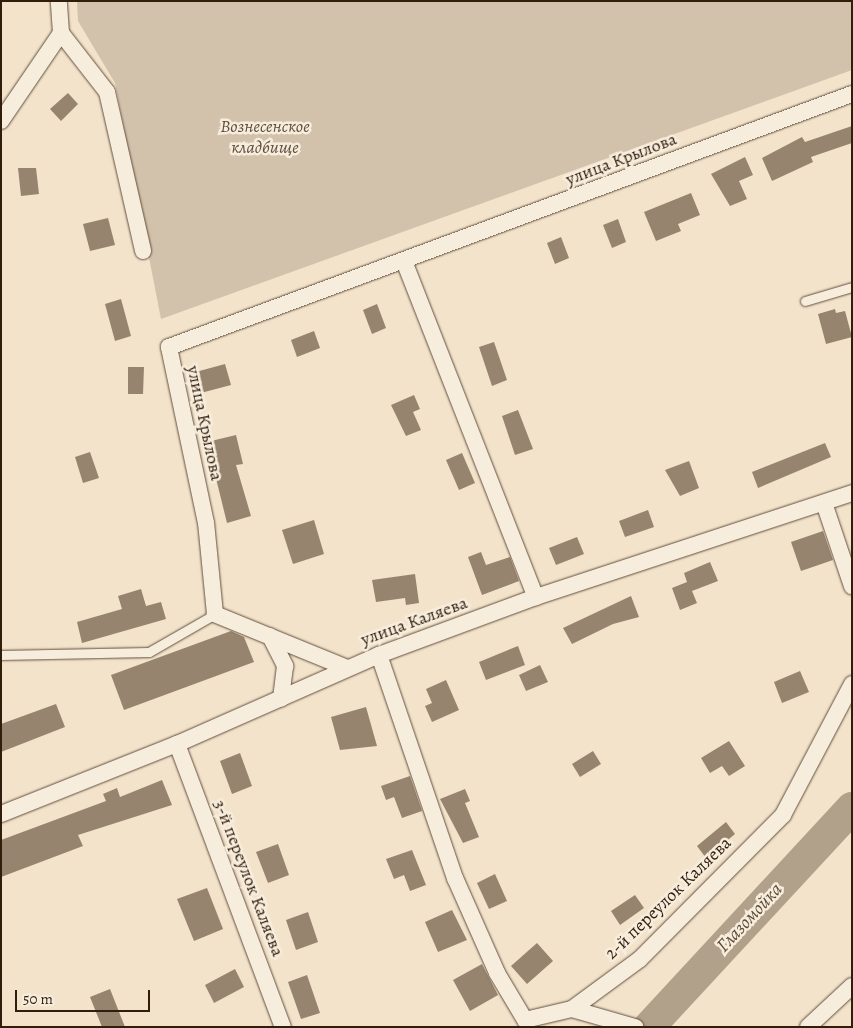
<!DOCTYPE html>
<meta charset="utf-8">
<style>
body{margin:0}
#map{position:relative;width:853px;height:1028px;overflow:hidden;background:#f3e3cb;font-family:Alegreya,serif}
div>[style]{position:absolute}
.green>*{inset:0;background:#d2c1ab}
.river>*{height:32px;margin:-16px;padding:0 16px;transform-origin:16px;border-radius:16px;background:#b1a08a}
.building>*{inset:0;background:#96846f}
.roads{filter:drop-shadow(0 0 1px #624e3c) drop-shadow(0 0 1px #624e3c)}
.lane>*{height:9px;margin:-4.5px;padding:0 4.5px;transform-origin:4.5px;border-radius:4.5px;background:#f7eddd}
.street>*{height:16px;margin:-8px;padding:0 8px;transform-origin:8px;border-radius:8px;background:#f7eddd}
span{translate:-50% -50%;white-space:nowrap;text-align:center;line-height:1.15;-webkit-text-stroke:5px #f7eddd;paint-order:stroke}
.park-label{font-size:18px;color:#614e3c;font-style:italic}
.street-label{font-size:18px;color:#311d0c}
.water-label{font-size:19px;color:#5e4b38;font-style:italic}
.frame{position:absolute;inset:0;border:2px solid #311d0c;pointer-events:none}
.scale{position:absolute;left:15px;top:990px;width:135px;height:22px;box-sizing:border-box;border:2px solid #311d0c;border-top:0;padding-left:6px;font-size:15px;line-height:18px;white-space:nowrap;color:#311d0c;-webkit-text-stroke:4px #f7eddd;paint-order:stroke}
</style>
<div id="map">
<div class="green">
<i style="clip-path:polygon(77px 1px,852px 1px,852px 70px,161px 319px,115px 83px,78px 21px)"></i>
</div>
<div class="river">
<i style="left:649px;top:1027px;width:299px;rotate:-47.2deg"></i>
</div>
<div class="building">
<i style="clip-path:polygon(68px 93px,78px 104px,61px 121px,50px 109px)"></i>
<i style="clip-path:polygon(852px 126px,852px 143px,811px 157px,813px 162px,772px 181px,762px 158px,802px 137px,805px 142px)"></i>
<i style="clip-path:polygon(745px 157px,753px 175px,739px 181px,747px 199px,730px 206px,711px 174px)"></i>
<i style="clip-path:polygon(18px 168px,36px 168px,39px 194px,21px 196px)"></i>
<i style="clip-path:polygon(691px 193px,700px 215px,678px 224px,681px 231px,656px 241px,644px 212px)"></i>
<i style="clip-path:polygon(108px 218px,115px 245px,90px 251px,83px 224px)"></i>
<i style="clip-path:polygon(618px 219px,626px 242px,612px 248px,603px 225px)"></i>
<i style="clip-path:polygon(561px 237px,569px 258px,555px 264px,547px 243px)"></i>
<i style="clip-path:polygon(121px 299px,131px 336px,115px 341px,105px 304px)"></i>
<i style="clip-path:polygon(377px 304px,386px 328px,372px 334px,363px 310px)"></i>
<i style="clip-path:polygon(835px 309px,836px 313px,845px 311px,852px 337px,826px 344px,818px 314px)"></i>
<i style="clip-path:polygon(314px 331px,320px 348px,297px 357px,291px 340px)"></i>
<i style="clip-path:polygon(494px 342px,507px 380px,492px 386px,479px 347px)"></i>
<i style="clip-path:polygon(225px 364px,231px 385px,197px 394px,192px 373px)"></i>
<i style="clip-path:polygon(128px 367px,144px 367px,143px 394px,128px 394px)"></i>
<i style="clip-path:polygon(414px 395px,420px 409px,413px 412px,421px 430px,406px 436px,391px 405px)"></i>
<i style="clip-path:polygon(518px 410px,533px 449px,515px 455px,502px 416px)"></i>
<i style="clip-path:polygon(236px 435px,243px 464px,236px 465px,251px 516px,227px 523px,207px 442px)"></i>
<i style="clip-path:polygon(825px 443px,831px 457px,758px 488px,752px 472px)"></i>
<i style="clip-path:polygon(90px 452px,99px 478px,83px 483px,75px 457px)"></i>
<i style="clip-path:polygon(462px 453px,475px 483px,459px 490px,446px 460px)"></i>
<i style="clip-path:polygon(689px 461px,699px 488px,680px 496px,665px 470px)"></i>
<i style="clip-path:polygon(648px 510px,654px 527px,625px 537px,619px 521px)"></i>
<i style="clip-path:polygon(314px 520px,324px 554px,293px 564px,282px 530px)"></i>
<i style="clip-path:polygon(823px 531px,833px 560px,801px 571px,791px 542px)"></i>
<i style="clip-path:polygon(577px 537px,584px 554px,556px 565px,549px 548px)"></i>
<i style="clip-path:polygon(481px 552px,486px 565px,510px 557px,519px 581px,482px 595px,468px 557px)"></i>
<i style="clip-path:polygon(710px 562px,718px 581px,692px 591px,697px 603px,680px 610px,672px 588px,687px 582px,684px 573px)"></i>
<i style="clip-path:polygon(415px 574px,419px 603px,406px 605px,405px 598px,376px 602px,372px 580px)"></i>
<i style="clip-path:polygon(141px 589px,146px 606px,161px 602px,166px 619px,82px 643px,77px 622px,122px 609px,118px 596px)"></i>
<i style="clip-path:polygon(631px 596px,639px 617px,613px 624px,572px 644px,563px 628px)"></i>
<i style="clip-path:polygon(231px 631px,244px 637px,254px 662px,124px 710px,111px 675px)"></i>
<i style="clip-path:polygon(518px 646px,525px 665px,486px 680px,479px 662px)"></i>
<i style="clip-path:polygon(540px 665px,548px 682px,526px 691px,519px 675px)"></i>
<i style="clip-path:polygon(800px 671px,809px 692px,782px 703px,774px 682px)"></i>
<i style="clip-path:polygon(446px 680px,459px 710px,432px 722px,425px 706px,432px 703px,426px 689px)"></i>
<i style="clip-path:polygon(56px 704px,65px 727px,1px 752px,1px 724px)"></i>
<i style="clip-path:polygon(366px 707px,377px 746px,340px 750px,331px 717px)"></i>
<i style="clip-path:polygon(729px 741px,745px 766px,729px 776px,722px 766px,710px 773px,701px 758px)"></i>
<i style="clip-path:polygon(593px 751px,601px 764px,580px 777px,572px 764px)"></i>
<i style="clip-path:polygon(240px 753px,252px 786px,232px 794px,220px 761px)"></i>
<i style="clip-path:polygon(410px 776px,422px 811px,402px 818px,394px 797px,386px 800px,381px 786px)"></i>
<i style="clip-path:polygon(162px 780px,172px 805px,78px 835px,83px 846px,1px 877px,1px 840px,106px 801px,103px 794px,117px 788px,120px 797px)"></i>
<i style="clip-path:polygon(465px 789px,470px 801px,465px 803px,479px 837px,463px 843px,440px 799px)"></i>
<i style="clip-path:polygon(726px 822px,735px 834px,706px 858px,697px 846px)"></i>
<i style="clip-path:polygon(278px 844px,289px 875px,268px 883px,256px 852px)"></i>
<i style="clip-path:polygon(412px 850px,426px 885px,410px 891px,404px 875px,394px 879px,386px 859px)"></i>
<i style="clip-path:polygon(495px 874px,507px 901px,489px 909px,477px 883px)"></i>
<i style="clip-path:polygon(207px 888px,223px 929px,194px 941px,177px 899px)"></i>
<i style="clip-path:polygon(635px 895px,644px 908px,620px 925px,611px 911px)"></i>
<i style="clip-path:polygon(452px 910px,467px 940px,438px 952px,425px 922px)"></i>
<i style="clip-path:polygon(308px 912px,318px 942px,296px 950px,286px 920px)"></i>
<i style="clip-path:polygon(537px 943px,553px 961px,527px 984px,511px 966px)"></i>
<i style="clip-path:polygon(482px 964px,498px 995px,470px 1011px,453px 980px)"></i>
<i style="clip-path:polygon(235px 969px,244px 987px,214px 1003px,205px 985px)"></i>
<i style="clip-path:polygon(307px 975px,320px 1013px,301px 1019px,288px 982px)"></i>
<i style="clip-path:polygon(110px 989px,125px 1027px,102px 1027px,90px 997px)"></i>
</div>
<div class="roads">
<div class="lane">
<i style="left:805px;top:301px;width:49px;rotate:-16.6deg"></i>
<i style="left:1px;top:655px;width:148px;rotate:-1.2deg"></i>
<i style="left:149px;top:652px;width:76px;rotate:-29.9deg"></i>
</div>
<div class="street">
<i style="left:61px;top:33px;width:75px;rotate:52.1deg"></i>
<i style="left:107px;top:92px;width:163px;rotate:77.2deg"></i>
<i style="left:1px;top:121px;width:107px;rotate:-55.7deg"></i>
<i style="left:61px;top:33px;width:32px;rotate:-94deg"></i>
<i style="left:404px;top:261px;width:361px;rotate:68.6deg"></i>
<i style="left:824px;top:503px;width:88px;rotate:71.4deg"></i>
<i style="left:270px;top:636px;width:34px;rotate:63deg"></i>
<i style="left:285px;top:666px;width:33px;rotate:97deg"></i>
<i style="left:379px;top:655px;width:236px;rotate:71.2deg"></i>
<i style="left:455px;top:878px;width:104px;rotate:66.1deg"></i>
<i style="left:497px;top:973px;width:55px;rotate:59.2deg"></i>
<i style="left:525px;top:1020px;width:48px;rotate:-13.2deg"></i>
<i style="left:572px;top:1009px;width:84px;rotate:-36.3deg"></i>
<i style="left:640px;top:959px;width:203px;rotate:-45.2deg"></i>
<i style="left:783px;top:815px;width:148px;rotate:-62.2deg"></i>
<i style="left:347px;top:668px;width:143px;rotate:-157.8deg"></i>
<i style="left:215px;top:614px;width:91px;rotate:-95.6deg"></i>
<i style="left:206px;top:523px;width:180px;rotate:-101.9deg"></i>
<i style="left:169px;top:347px;width:728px;rotate:-20.33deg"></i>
<i style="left:177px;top:744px;width:302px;rotate:69.5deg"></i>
<i style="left:1px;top:814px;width:189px;rotate:-21.7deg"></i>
<i style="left:177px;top:744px;width:221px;rotate:-23.8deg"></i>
<i style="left:379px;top:655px;width:167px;rotate:-20.3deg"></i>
<i style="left:536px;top:597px;width:333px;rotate:-18.2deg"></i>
<i style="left:572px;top:1009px;width:66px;rotate:15.9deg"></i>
<i style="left:808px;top:1027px;width:60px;rotate:-43deg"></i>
</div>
</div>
<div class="park-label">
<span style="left:265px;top:137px">Вознесенское<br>кладбище</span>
</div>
<div class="street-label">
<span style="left:621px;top:159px;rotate:-21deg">улица Крылова</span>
<span style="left:205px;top:423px;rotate:78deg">улица Крылова</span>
<span style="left:414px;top:621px;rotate:-20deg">улица Каляева</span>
<span style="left:249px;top:878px;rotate:69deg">3-й переулок Каляева</span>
<span style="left:668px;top:898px;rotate:-44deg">2-й переулок Каляева</span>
</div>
<div class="water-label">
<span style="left:750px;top:918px;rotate:-47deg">Глазомойка</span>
</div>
<div class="frame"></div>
<div class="scale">50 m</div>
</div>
